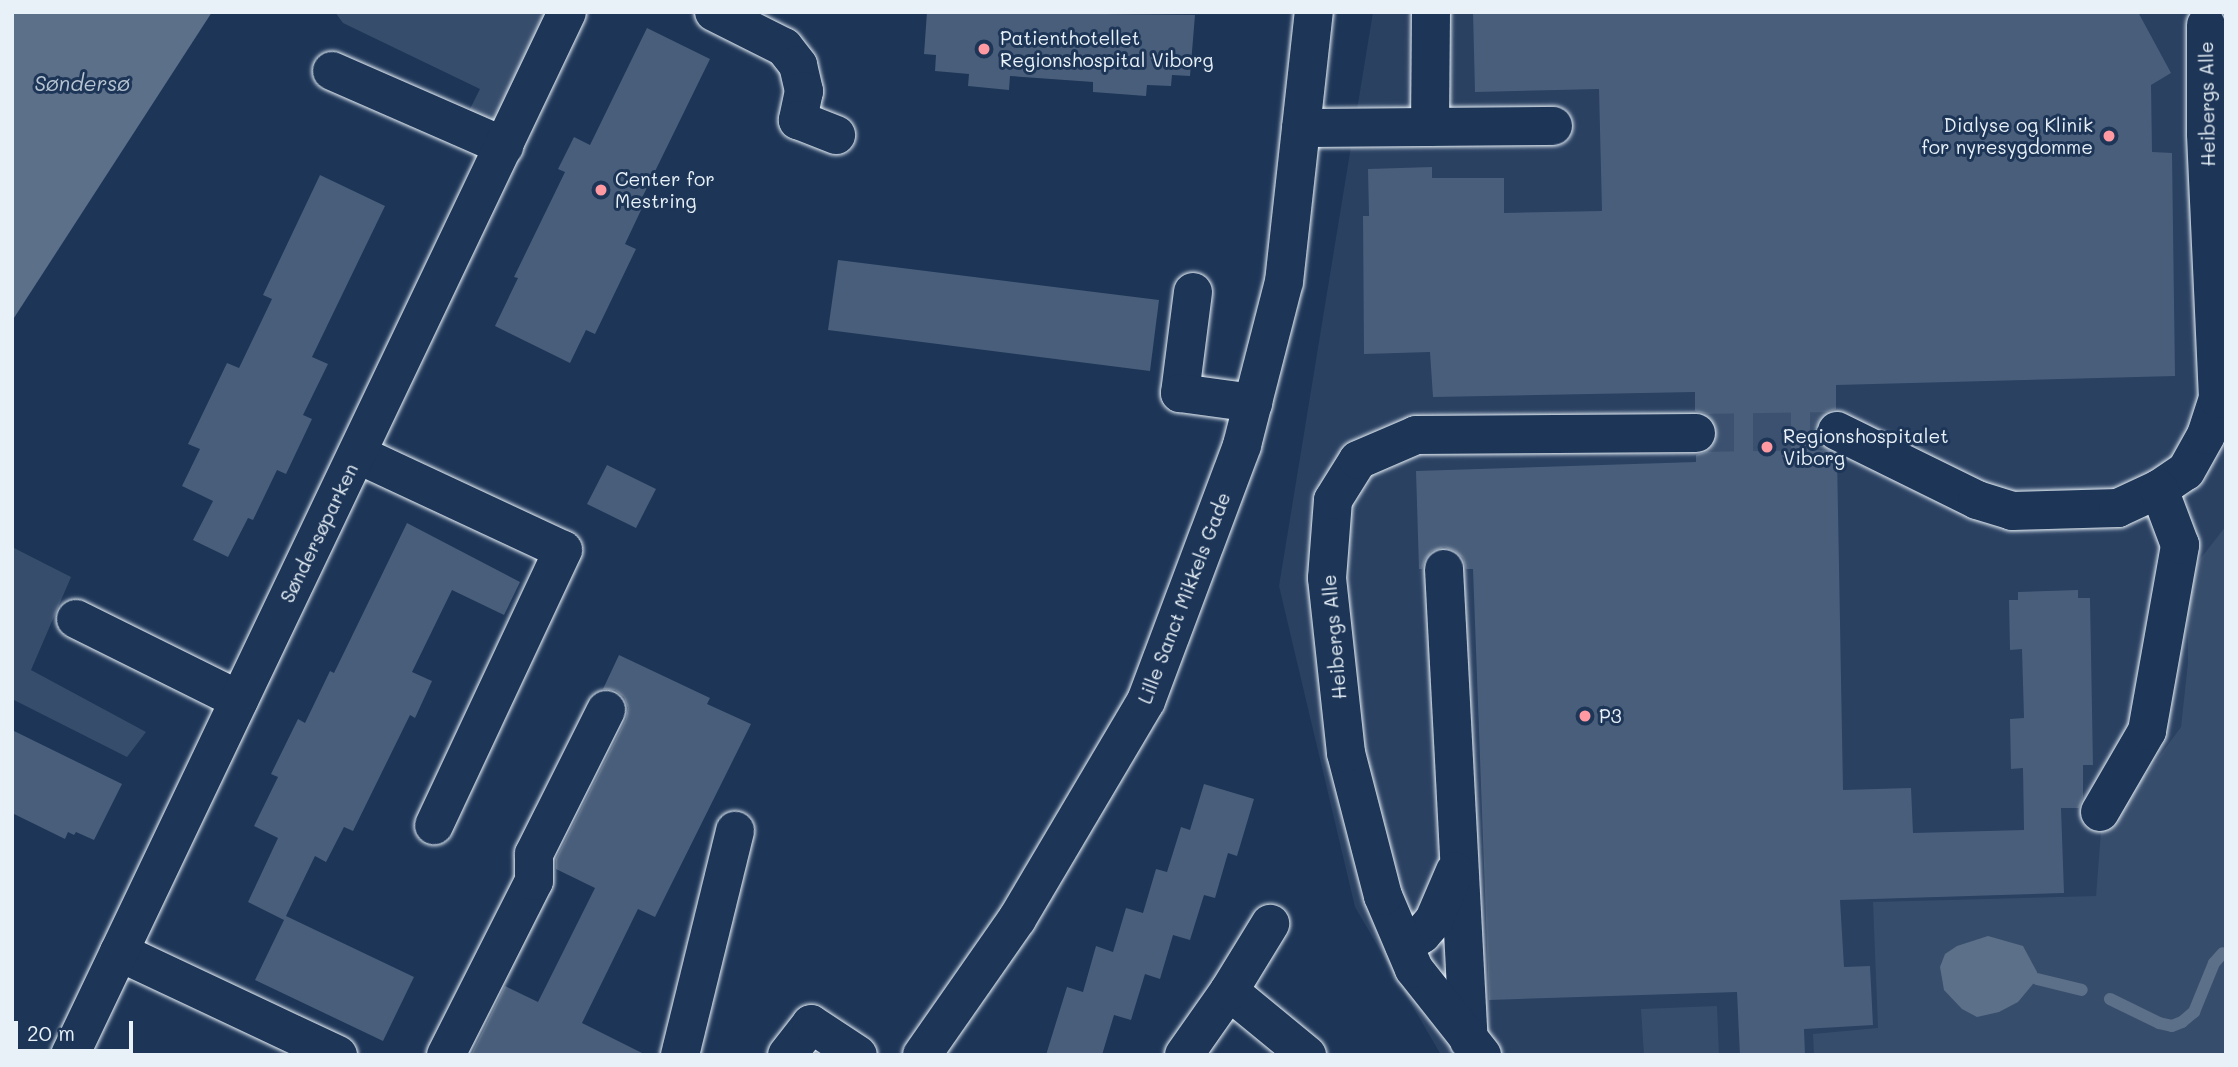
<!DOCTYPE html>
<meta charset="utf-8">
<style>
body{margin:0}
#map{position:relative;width:2238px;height:1067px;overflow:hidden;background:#1d3557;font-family:Mali,sans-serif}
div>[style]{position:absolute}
.built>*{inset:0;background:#2a4162}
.green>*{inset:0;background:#374d6c}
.water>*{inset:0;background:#5d7089}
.stream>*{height:12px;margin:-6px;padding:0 6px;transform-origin:6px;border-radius:6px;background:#5d7089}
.building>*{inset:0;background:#495e7a}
.minor-tunnel>*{height:38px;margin-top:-19px;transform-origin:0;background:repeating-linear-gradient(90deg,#3b516f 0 38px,transparent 0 57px)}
.roads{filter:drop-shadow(0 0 2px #e8f1f8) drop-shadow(0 0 2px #e8f1f8)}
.minor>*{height:38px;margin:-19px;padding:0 19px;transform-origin:19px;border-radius:19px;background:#1d3557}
.major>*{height:38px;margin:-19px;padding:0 19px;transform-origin:19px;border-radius:19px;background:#1d3557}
.dots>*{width:19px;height:19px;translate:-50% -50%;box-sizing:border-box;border:4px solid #1d3557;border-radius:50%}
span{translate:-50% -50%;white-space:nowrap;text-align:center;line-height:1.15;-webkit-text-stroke:6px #1d3557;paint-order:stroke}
.poi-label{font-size:19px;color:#e8f1f8}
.left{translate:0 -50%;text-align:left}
.right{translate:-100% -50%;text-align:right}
.street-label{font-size:19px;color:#e8f1f8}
.water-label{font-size:21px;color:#b7c4d1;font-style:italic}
.frame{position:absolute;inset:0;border:14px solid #e8f1f8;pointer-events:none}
.scale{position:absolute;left:14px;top:1021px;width:119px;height:32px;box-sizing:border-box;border:4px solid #e8f1f8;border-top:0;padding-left:9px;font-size:21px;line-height:24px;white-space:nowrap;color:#e8f1f8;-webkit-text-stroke:5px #1d3557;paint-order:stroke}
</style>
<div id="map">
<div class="built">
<i style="clip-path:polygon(1373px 12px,2226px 12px,2226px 1055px,1441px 1055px,1355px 907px,1279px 586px)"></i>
</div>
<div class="green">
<i style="clip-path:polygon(335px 12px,551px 12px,495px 132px,466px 117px,480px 89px,343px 23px)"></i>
<i style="clip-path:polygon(2226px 526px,2226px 1055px,1814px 1055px,1813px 1034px,1878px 1028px,1873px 902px,2096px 896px,2102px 818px,2128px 769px,2145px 776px,2181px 727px,2188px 663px,2187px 576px)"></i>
<i style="clip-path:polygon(12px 547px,71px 577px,31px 670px,146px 732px,127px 757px,12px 699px)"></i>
<i style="clip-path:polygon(1717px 1006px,1719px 1055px,1644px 1055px,1641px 1009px)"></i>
</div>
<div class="water">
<i style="clip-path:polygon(12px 12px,212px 12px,12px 321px)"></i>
<i style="clip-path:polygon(1988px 936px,2023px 946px,2037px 972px,2037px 979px,2018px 1002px,1999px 1012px,1977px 1017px,1962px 1009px,1944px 990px,1940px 967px,1945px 954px,1957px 946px)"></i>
</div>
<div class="stream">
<i style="left:2037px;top:979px;width:46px;rotate:13.7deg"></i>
<i style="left:2110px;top:999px;width:55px;rotate:26.1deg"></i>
<i style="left:2159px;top:1023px;width:13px;rotate:13deg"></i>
<i style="left:2172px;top:1026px;width:11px;rotate:-22deg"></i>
<i style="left:2182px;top:1022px;width:16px;rotate:-40deg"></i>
<i style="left:2194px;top:1012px;width:53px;rotate:-67.8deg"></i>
<i style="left:2214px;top:963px;width:13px;rotate:-48deg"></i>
</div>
<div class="building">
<i style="clip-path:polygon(927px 12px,1195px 15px,1190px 76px,1172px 75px,1171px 86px,1147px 85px,1146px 96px,1093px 92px,1093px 82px,1010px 76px,1009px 90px,968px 86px,969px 74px,935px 71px,936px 55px,924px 54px)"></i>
<i style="clip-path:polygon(1473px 12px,2138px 12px,2171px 73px,2151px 85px,2152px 152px,2172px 153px,2175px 376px,1836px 385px,1836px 409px,1824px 413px,1817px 422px,1815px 433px,1819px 443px,1837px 455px,1843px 790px,1911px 788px,1913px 833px,2024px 830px,2023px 768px,2011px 769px,2010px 719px,2024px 718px,2022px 649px,2010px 650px,2009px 600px,2018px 600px,2018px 592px,2078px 590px,2078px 598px,2090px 598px,2093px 765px,2083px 765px,2083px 797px,2079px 808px,2061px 808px,2064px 893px,1840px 900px,1844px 967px,1870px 966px,1873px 1025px,1804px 1029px,1805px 1055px,1740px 1055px,1737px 992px,1489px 1000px,1473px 569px,1466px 569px,1463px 558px,1454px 550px,1444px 547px,1432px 551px,1425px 559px,1422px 569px,1419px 569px,1416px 471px,1696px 462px,1696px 455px,1706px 452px,1715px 444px,1718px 432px,1715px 423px,1707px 414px,1695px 411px,1695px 392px,1433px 397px,1430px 352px,1364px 354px,1363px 216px,1369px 216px,1368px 169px,1432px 167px,1432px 178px,1504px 178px,1504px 213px,1602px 211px,1599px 89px,1475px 92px)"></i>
<i style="clip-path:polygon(647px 28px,710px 59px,638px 206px,642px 208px,625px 244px,636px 249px,595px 334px,586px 330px,570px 363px,495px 326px,518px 278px,514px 277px,565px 172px,558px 169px,574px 137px,590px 145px)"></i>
<i style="clip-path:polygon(320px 175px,385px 206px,312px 357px,328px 364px,303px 415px,312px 419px,286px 474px,277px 470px,253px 520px,248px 518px,228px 557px,193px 540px,213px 501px,182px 486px,200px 449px,188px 444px,227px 363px,239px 368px,272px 299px,263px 295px)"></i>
<i style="clip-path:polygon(838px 260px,1159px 300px,1150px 371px,828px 330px)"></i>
<i style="clip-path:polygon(607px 465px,656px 489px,636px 528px,587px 504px)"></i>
<i style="clip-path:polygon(407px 523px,520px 582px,504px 615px,452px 590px,412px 672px,432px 681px,415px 718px,410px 715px,353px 831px,344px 827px,326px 862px,315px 856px,286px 916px,414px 977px,383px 1041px,255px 980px,284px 920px,248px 902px,278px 838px,254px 826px,278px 777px,271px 774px,298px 719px,305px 723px,330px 671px,334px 673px)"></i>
<i style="clip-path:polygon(619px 655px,710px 698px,707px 704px,751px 724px,655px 917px,638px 909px,582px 1023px,646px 1055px,471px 1055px,505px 986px,538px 1002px,595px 888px,556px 869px,556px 859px,626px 719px,628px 708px,624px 697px,615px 690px,603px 689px)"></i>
<i style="clip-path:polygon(12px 730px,122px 784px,94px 840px,76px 832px,74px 835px,68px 832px,65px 839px,12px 813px)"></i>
<i style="clip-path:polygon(1204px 784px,1254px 799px,1237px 856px,1228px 853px,1215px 898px,1204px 895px,1190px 940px,1173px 935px,1160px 979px,1145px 974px,1131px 1020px,1114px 1015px,1102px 1055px,1046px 1055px,1067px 987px,1083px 992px,1096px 946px,1113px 952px,1126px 908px,1143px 913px,1156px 869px,1167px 872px,1181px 827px,1190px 830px)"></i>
</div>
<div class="minor-tunnel">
<i style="left:1696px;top:433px;width:141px;rotate:-0.8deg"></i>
</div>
<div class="roads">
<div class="minor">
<i style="left:714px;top:12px;width:78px;rotate:26.6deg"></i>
<i style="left:784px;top:47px;width:23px;rotate:52deg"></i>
<i style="left:798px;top:65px;width:27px;rotate:77deg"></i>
<i style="left:804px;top:91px;width:30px;rotate:102deg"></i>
<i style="left:798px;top:120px;width:41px;rotate:21.5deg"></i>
<i style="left:332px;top:71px;width:188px;rotate:23.6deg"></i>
<i style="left:1430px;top:127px;width:115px;rotate:-89.5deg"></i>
<i style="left:1301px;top:128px;width:252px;rotate:-0.5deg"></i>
<i style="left:1193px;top:292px;width:102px;rotate:97.3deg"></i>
<i style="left:1180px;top:393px;width:74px;rotate:7.8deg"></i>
<i style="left:1837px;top:431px;width:156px;rotate:26.2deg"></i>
<i style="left:1977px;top:500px;width:37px;rotate:17deg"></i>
<i style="left:2012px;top:511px;width:106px;rotate:-1.6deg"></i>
<i style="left:2118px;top:508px;width:45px;rotate:-24.9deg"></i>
<i style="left:2159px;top:489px;width:32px;rotate:-34deg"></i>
<i style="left:2186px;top:471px;width:41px;rotate:-60.9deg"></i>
<i style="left:2206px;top:435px;width:38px;rotate:-72deg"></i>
<i style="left:2218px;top:399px;width:266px;rotate:-92.6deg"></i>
<i style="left:2206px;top:133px;width:108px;rotate:-90deg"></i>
<i style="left:357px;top:454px;width:227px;rotate:25deg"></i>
<i style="left:563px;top:550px;width:304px;rotate:115.1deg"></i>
<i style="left:1444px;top:569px;width:472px;rotate:87deg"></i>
<i style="left:76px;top:619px;width:182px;rotate:26.4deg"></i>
<i style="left:2100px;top:812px;width:94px;rotate:-59.9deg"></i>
<i style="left:2147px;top:731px;width:189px;rotate:-79.9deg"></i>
<i style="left:2180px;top:545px;width:60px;rotate:-110.6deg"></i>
<i style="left:1404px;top:945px;width:21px;rotate:-31deg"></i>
<i style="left:1422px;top:934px;width:18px;rotate:-49deg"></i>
<i style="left:1434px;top:920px;width:53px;rotate:-66.8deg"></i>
<i style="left:119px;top:952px;width:242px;rotate:25.2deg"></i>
<i style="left:1229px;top:991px;width:101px;rotate:39.4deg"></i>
<i style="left:70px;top:1055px;width:1155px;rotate:-64.52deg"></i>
<i style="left:446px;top:1055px;width:195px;rotate:-63.2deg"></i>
<i style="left:534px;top:881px;width:27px;rotate:-90deg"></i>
<i style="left:534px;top:854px;width:161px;rotate:-63.4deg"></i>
<i style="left:680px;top:1055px;width:231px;rotate:-76.2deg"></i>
<i style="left:787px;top:1055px;width:39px;rotate:-52deg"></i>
<i style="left:811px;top:1024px;width:56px;rotate:33.4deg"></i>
<i style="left:1184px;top:1055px;width:78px;rotate:-54.9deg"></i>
<i style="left:1229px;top:991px;width:79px;rotate:-58.5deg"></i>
<i style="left:1482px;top:1055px;width:110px;rotate:-128.3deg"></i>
<i style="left:1414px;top:969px;width:79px;rotate:-113deg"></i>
<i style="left:1383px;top:896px;width:148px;rotate:-104.5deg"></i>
<i style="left:1346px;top:753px;width:176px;rotate:-96.2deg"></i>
<i style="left:1327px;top:578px;width:78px;rotate:-85.6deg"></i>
<i style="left:1333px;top:500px;width:47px;rotate:-58deg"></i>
<i style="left:1358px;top:460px;width:63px;rotate:-23.3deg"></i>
<i style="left:1416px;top:435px;width:280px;rotate:-0.4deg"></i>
</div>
<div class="major">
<i style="left:922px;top:1055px;width:166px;rotate:-55.1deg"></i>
<i style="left:1017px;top:919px;width:253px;rotate:-59.4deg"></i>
<i style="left:1146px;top:701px;width:273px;rotate:-69.4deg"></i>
<i style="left:1242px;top:445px;width:168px;rotate:-75.6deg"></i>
<i style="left:1284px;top:282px;width:272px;rotate:-83.7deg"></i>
</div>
</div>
<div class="dots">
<i style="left:984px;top:49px;background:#ff9aa2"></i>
<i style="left:2109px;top:136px;background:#ff9aa2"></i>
<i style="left:601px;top:190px;background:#ff9aa2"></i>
<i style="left:1767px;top:447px;background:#ff9aa2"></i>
<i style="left:1585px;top:716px;background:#ff9aa2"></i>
</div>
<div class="poi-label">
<span class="left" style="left:1000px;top:49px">Patienthotellet<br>Regionshospital Viborg</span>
<span class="right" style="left:2093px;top:136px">Dialyse og Klinik<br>for nyresygdomme</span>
<span class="left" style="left:615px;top:190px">Center for<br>Mestring</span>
<span class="left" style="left:1783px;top:447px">Regionshospitalet<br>Viborg</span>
<span class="left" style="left:1599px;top:716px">P3</span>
</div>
<div class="street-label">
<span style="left:2207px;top:104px;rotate:-91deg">Heibergs Alle</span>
<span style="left:319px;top:533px;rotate:-64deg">Søndersøparken</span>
<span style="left:1184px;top:598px;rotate:-69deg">Lille Sanct Mikkels Gade</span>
<span style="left:1334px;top:637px;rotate:-95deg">Heibergs Alle</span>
</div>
<div class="water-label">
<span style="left:82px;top:83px">Søndersø</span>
</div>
<div class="frame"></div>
<div class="scale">20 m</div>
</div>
